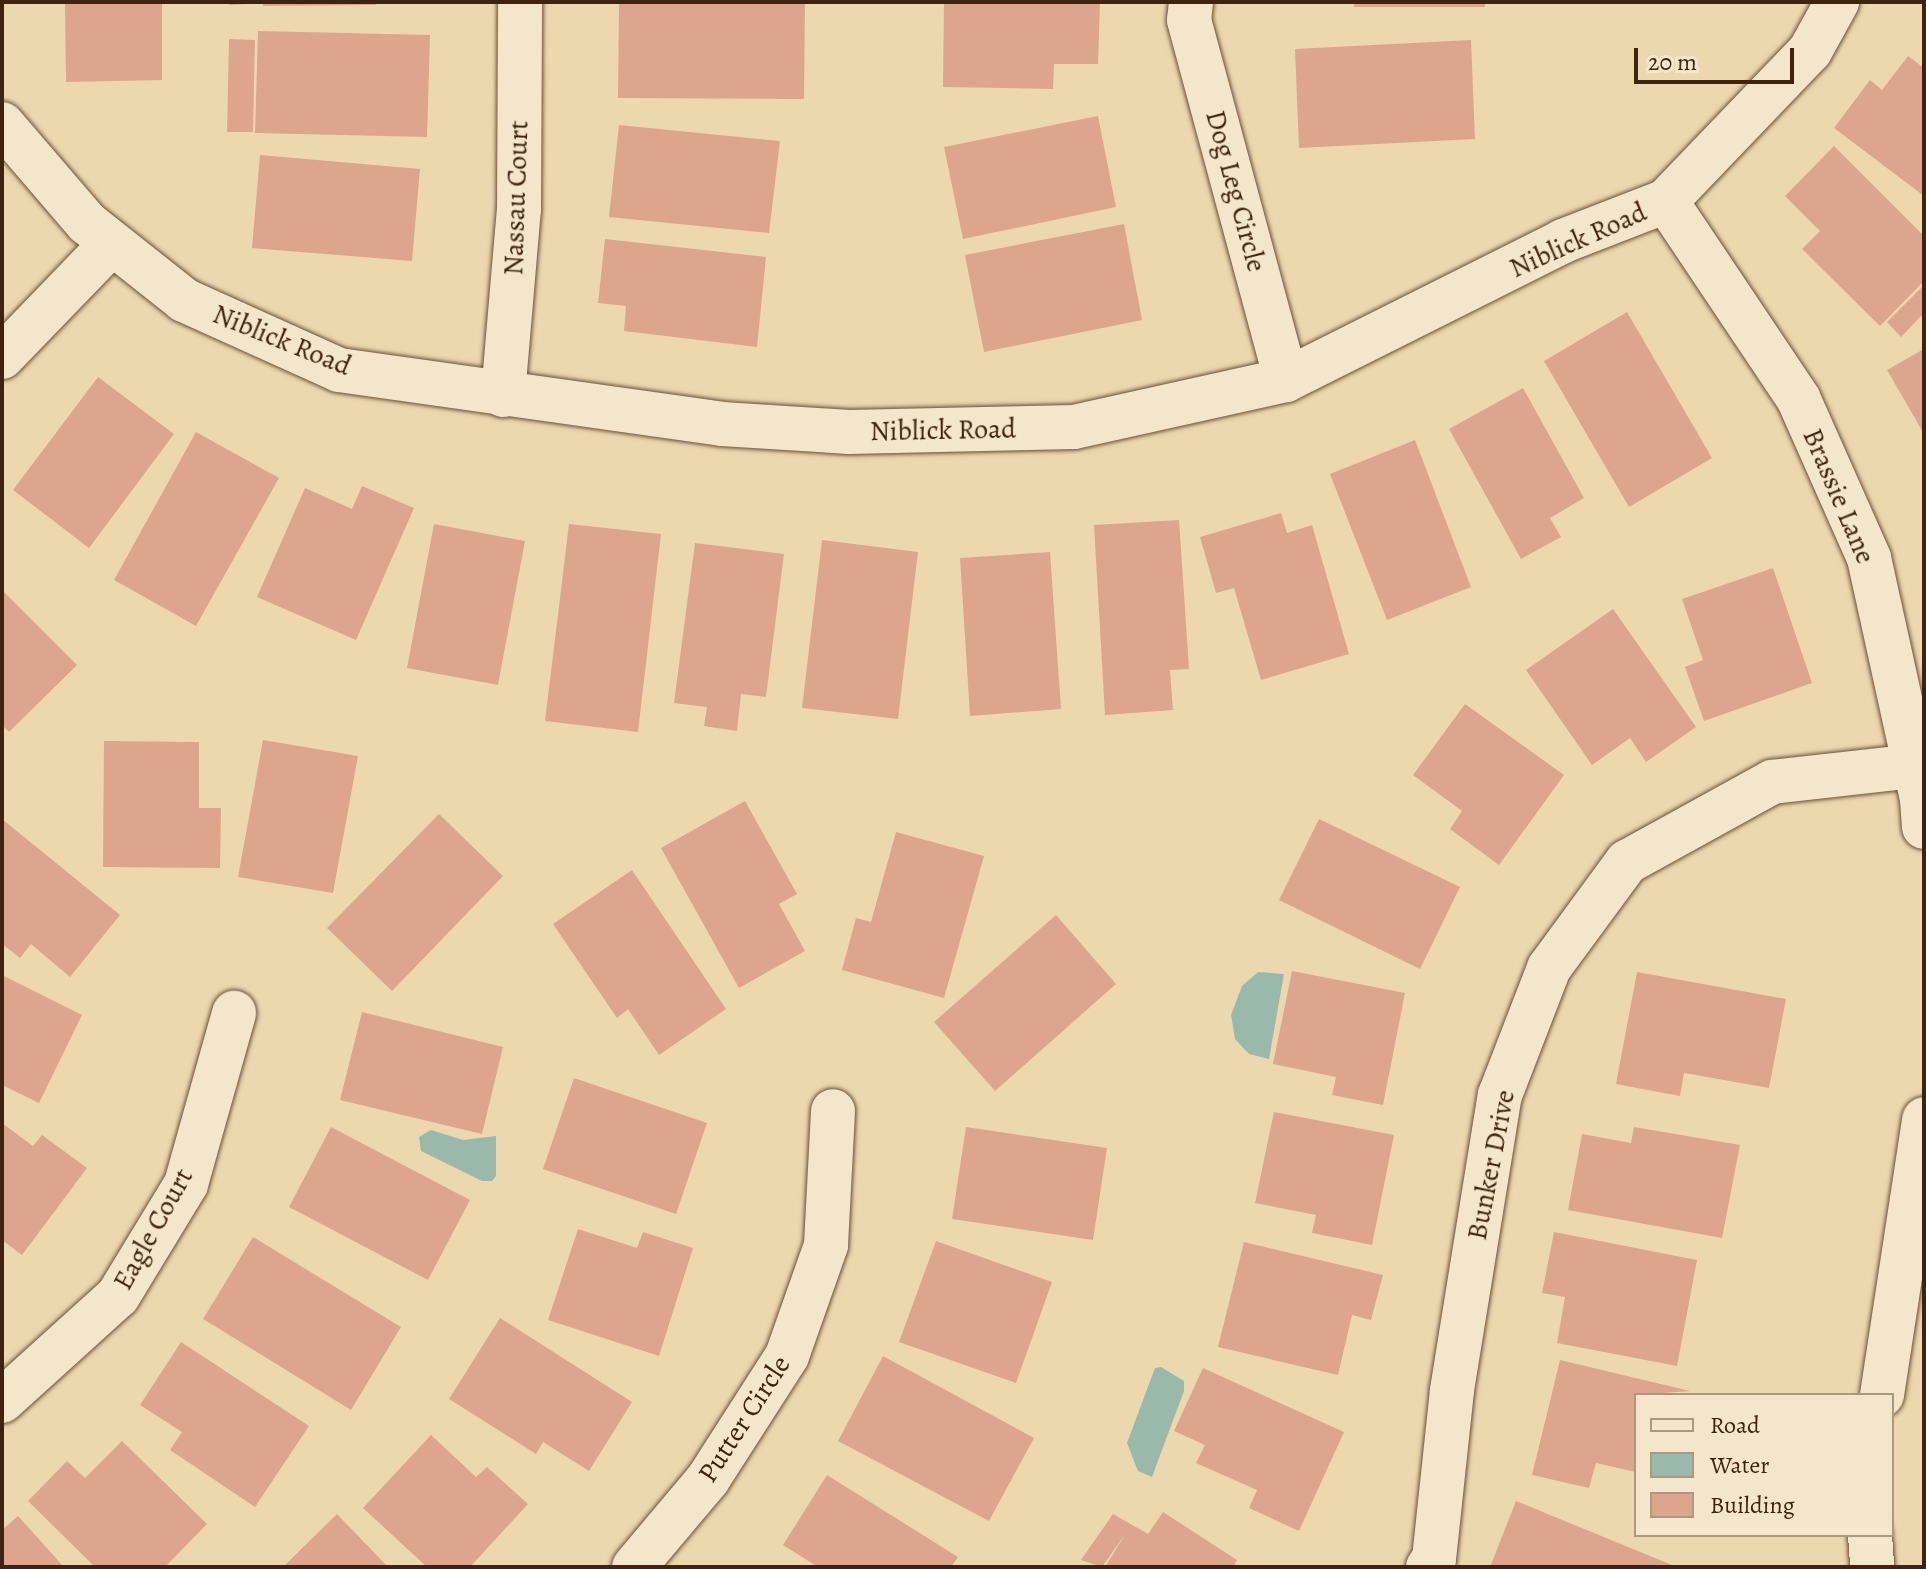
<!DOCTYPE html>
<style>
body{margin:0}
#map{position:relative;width:1926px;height:1569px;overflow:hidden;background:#ecd8af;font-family:Alegreya,serif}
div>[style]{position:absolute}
.water>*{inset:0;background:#99baab}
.building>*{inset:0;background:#dda58e}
.roads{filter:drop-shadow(0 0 2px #6a5038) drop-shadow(0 0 2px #6a5038)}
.minor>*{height:44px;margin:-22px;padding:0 22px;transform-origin:22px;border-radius:22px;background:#f3e6cb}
span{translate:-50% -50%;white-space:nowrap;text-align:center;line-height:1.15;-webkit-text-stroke:7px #f3e6cb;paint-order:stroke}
.street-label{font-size:28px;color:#3f2310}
.frame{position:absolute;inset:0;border:4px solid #3f2310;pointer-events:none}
.legend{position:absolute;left:1634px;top:1393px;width:260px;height:144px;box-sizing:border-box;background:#f3e6cb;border:2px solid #ab9880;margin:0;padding:10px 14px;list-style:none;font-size:24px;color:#3f2310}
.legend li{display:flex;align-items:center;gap:16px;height:40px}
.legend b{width:40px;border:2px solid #ab9880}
.scale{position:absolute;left:1634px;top:48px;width:160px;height:36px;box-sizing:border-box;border:4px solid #3f2310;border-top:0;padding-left:10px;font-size:24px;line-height:28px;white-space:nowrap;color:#3f2310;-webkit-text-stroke:6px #f3e6cb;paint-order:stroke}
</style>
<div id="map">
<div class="water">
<i style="clip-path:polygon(1258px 972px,1284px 974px,1269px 1059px,1249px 1054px,1235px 1039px,1231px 1015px,1242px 986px)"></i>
<i style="clip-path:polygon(431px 1130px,463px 1140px,496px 1136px,496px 1176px,492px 1181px,482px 1181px,421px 1151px,419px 1137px)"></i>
<i style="clip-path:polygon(1161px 1367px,1184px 1381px,1184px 1391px,1152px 1477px,1138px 1471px,1127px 1443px,1155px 1368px)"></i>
</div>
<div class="building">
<i style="clip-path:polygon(65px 2px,162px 2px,162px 80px,66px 82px)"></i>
<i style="clip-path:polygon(229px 2px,249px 2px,249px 4px,229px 5px)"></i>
<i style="clip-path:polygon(263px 2px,376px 2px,376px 5px,263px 6px)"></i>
<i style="clip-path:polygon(619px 2px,805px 3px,804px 99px,618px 98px)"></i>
<i style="clip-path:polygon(944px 2px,1100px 2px,1098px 64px,1054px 64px,1053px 89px,943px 87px)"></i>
<i style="clip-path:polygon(1354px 2px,1485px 2px,1485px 7px,1354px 7px)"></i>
<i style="clip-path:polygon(258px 31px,430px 35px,427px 137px,255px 133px)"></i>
<i style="clip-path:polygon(229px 39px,255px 40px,253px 132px,227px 132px)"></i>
<i style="clip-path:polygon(1471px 40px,1475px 139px,1299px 148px,1295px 49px)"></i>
<i style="clip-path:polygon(1908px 56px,1924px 68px,1924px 196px,1834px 128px,1870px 80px,1882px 90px)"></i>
<i style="clip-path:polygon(1098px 116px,1116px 207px,963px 239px,944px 147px)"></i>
<i style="clip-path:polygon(619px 125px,780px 141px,769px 233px,609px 217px)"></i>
<i style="clip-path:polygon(1834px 146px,1924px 236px,1924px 281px,1880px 326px,1802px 249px,1820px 231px,1785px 196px)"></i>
<i style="clip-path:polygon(260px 155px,420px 169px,412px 261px,252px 248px)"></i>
<i style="clip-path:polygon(1124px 224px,1142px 320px,984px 352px,965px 255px)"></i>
<i style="clip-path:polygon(605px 239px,766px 257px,757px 347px,624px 331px,626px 306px,598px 303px)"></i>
<i style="clip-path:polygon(1924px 285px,1924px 313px,1901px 337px,1887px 322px)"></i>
<i style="clip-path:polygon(1627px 312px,1712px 458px,1629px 507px,1544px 361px)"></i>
<i style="clip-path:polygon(1924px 349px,1924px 434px,1887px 370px)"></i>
<i style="clip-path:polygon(98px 377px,174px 434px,89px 548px,13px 490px)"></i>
<i style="clip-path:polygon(1523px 388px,1584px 498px,1550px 518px,1561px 537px,1521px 559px,1449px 429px)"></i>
<i style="clip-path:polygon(196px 432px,279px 478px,196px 626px,114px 580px)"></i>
<i style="clip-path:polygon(1415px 440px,1471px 587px,1387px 620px,1330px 474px)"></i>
<i style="clip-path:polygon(362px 486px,414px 508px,356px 640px,257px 597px,305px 488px,352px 509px)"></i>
<i style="clip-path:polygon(1281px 513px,1287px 533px,1312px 525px,1349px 654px,1261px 680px,1234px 588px,1216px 593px,1200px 537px)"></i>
<i style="clip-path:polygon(1179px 520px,1189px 669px,1170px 670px,1173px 710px,1105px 715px,1094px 525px)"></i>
<i style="clip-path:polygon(434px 524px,525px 541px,498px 685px,407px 668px)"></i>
<i style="clip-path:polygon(569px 524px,661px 534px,638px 732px,545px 721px)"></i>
<i style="clip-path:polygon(822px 540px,918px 552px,898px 719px,802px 708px)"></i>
<i style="clip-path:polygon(695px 543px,784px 554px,766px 697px,741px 694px,737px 731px,704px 726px,707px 707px,674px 703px)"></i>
<i style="clip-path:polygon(1050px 552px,1061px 709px,970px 716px,960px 558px)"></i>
<i style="clip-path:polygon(1773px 568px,1812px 683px,1704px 721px,1685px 667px,1703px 660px,1682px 599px)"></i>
<i style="clip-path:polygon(2px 590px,77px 665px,9px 732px,2px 725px)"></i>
<i style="clip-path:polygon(1613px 609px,1696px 727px,1646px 762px,1630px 738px,1592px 765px,1526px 670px)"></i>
<i style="clip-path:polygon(1465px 704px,1564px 775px,1499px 865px,1450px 829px,1462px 811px,1413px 775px)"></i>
<i style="clip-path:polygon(263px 740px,358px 756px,333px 893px,238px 877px)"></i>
<i style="clip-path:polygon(104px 741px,199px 742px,199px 808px,221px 808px,220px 868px,103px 867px)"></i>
<i style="clip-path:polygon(745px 801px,797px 894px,779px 904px,805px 951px,739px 988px,661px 848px)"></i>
<i style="clip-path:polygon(439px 814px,503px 876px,392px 991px,327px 928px)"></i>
<i style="clip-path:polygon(2px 819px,120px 915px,70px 977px,31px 944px,20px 958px,2px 944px)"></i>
<i style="clip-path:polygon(1319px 819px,1460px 887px,1420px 969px,1279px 900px)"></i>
<i style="clip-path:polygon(896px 832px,984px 856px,944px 998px,842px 970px,856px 918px,871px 922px)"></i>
<i style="clip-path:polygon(632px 870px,726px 1009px,659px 1055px,628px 1009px,617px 1018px,553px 924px)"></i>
<i style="clip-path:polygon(1056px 915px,1116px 984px,995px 1091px,934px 1022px)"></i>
<i style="clip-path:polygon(1292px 971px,1405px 993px,1383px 1105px,1332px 1095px,1336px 1077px,1273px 1064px)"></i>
<i style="clip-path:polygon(1637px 972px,1786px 999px,1769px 1088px,1684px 1073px,1680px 1096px,1616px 1084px)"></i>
<i style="clip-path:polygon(2px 975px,82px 1015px,39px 1103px,2px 1085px)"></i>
<i style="clip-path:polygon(362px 1012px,503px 1047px,482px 1134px,340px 1100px)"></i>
<i style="clip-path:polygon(574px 1078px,707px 1123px,676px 1214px,543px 1169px)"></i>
<i style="clip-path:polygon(1274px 1112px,1394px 1135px,1372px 1245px,1312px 1233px,1316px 1215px,1255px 1203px)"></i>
<i style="clip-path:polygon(2px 1123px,33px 1146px,42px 1135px,87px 1168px,22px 1255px,2px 1240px)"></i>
<i style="clip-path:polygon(331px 1127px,470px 1200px,428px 1280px,289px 1207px)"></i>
<i style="clip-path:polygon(966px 1127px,1107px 1148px,1093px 1240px,952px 1219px)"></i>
<i style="clip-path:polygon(1634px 1127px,1740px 1145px,1722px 1238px,1568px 1210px,1582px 1134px,1631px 1143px)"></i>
<i style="clip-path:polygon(578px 1229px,637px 1248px,643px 1232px,693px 1248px,659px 1356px,548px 1320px)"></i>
<i style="clip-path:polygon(1554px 1232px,1697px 1260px,1677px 1366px,1557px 1343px,1565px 1297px,1542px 1293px)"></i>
<i style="clip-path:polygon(253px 1237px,401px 1327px,351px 1410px,203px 1319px)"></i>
<i style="clip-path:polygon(936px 1241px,1052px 1282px,1016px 1383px,899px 1342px)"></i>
<i style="clip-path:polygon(1244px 1242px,1383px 1275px,1371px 1320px,1352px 1315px,1338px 1375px,1218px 1347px)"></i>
<i style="clip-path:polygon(500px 1318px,632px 1402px,589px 1471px,543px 1442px,536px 1454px,449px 1399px)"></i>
<i style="clip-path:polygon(181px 1342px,309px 1426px,255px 1507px,170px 1450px,182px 1432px,140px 1405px)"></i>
<i style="clip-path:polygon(883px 1356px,1034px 1438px,989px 1521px,838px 1441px)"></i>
<i style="clip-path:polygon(1560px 1360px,1690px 1391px,1636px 1395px,1636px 1472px,1596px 1463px,1589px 1488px,1532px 1475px)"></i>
<i style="clip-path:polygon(1203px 1368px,1344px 1432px,1299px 1531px,1249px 1508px,1257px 1490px,1196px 1463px,1205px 1445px,1174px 1431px)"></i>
<i style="clip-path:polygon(431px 1435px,476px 1477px,487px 1467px,528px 1504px,470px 1567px,427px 1567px,363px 1508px)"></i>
<i style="clip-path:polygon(122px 1441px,207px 1524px,165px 1567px,95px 1567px,28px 1501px,67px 1461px,85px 1478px)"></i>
<i style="clip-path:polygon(827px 1475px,958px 1557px,951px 1567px,818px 1567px,783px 1545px)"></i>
<i style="clip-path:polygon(1516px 1501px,1677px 1567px,1490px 1567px)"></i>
<i style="clip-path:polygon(1163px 1512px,1237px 1560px,1233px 1567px,1105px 1567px,1126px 1533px,1102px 1567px,1081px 1560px,1113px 1514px,1148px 1534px)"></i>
<i style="clip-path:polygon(337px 1514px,388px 1567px,283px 1567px)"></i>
<i style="clip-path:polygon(18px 1516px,64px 1567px,2px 1567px,2px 1530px)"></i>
</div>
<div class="roads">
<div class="minor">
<i style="left:1191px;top:2px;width:18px;rotate:96deg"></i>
<i style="left:1189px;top:20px;width:373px;rotate:74.9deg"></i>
<i style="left:2px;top:124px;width:130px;rotate:49.4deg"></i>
<i style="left:87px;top:223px;width:124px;rotate:38.4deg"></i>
<i style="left:184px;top:300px;width:170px;rotate:24.3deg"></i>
<i style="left:339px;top:370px;width:387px;rotate:8deg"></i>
<i style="left:722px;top:424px;width:127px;rotate:3.6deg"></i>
<i style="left:849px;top:432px;width:225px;rotate:-1.3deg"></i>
<i style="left:1074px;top:427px;width:217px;rotate:-12.5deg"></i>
<i style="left:1286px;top:380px;width:310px;rotate:-26.6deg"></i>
<i style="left:1563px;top:241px;width:110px;rotate:-21.2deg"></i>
<i style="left:1666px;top:201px;width:208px;rotate:-46.2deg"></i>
<i style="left:1810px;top:51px;width:56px;rotate:-61.1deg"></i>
<i style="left:1666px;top:201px;width:239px;rotate:56.2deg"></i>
<i style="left:1799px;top:400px;width:173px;rotate:66.1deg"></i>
<i style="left:1869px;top:558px;width:247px;rotate:77.6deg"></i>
<i style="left:1922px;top:799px;width:28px;rotate:86deg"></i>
<i style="left:2px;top:357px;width:158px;rotate:-46deg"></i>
<i style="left:503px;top:395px;width:186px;rotate:-85.1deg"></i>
<i style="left:519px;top:210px;width:208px;rotate:-89.7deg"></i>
<i style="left:1882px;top:1395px;width:279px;rotate:-81.3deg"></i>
<i style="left:2px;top:1401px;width:156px;rotate:-42.2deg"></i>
<i style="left:118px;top:1296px;width:131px;rotate:-58.7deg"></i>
<i style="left:186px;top:1184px;width:178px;rotate:-74.3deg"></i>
<i style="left:1870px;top:1535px;width:32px;rotate:86deg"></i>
<i style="left:634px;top:1567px;width:115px;rotate:-49.9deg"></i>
<i style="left:708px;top:1479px;width:146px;rotate:-57.3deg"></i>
<i style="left:787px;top:1356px;width:118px;rotate:-70.6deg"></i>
<i style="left:826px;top:1245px;width:134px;rotate:-87deg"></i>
<i style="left:1428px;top:1567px;width:10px;rotate:-53deg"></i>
<i style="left:1434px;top:1559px;width:170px;rotate:-83.9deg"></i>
<i style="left:1452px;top:1390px;width:299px;rotate:-80.8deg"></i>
<i style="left:1500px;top:1095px;width:136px;rotate:-68.9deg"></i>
<i style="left:1549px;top:968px;width:132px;rotate:-53.7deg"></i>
<i style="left:1627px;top:862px;width:166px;rotate:-28.9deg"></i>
<i style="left:1772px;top:782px;width:144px;rotate:-6.4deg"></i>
</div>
</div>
<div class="street-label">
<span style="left:1236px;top:191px;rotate:75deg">Dog Leg Circle</span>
<span style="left:516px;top:198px;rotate:-88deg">Nassau Court</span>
<span style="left:1578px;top:240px;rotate:-24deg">Niblick Road</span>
<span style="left:282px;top:340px;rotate:22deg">Niblick Road</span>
<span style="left:943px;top:430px;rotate:-1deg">Niblick Road</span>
<span style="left:1839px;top:496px;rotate:67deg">Brassie Lane</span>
<span style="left:1491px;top:1165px;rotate:-79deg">Bunker Drive</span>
<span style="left:153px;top:1229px;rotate:-61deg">Eagle Court</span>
<span style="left:744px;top:1419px;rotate:-57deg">Putter Circle</span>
</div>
<div class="frame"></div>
<ul class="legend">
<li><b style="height:10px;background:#f3e6cb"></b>Road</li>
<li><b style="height:22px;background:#99baab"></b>Water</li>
<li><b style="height:22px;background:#dda58e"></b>Building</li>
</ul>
<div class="scale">20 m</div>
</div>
